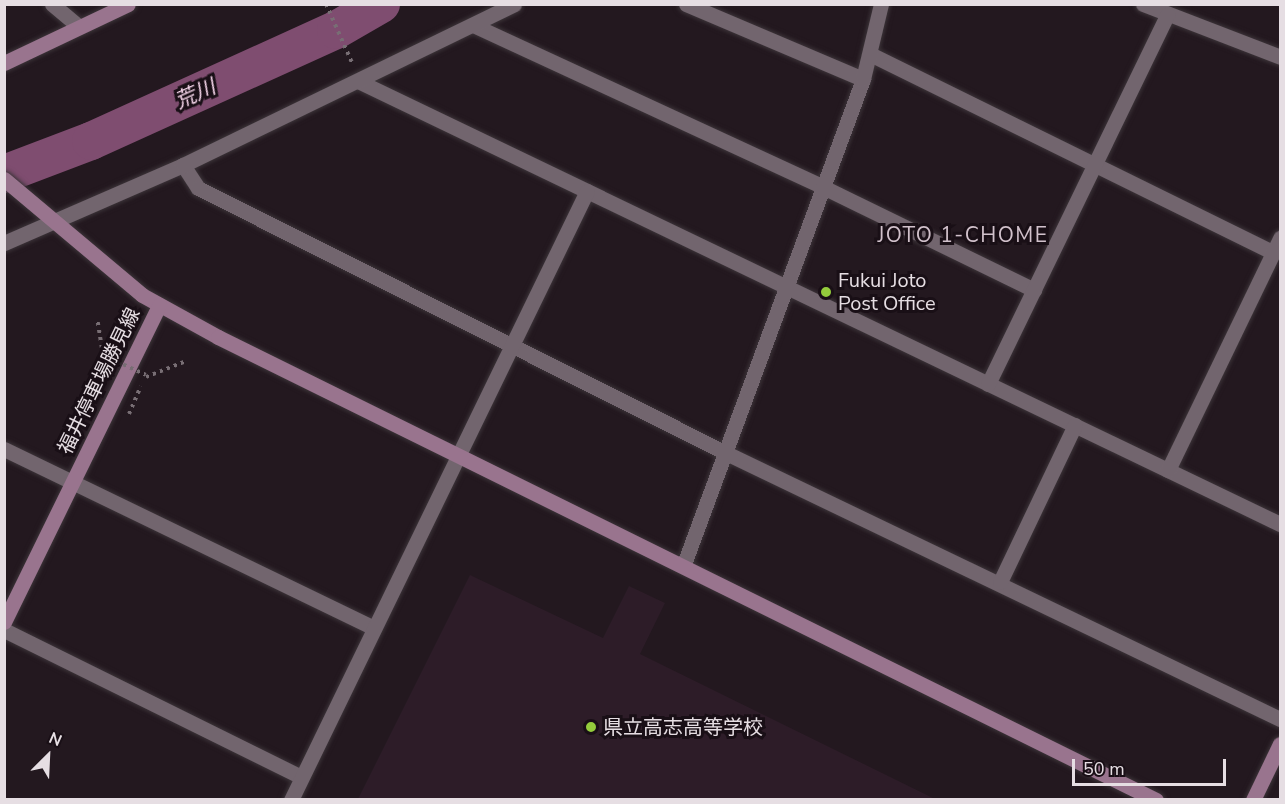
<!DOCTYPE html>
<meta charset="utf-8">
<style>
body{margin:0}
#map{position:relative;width:1285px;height:804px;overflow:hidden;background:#23181f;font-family:"Nunito Sans","Noto Sans JP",sans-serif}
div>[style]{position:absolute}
.built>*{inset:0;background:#2d1c28}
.river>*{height:38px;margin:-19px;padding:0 19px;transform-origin:19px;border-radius:19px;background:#7f4d70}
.path>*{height:4px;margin-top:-2px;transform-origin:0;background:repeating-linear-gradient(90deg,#786e74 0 3px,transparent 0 7.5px)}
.roads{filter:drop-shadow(0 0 2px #3c3439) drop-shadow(0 0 2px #3c3439)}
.street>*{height:15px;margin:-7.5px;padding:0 7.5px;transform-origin:7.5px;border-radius:7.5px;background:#72656e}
.secondary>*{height:15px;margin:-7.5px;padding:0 7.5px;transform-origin:7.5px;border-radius:7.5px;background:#99748e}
.path-bridge>*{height:4px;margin-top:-2px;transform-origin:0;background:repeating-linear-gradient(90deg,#786e74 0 3px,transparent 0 7.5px)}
.dots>*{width:16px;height:16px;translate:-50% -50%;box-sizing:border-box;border:3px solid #190f16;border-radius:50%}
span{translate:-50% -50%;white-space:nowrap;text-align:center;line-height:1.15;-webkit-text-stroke:6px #190f16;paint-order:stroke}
.poi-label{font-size:20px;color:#e6dee3}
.left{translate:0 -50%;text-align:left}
.street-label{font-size:20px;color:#e6dee3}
.water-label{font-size:21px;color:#f9d9ee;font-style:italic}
.neighbourhood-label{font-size:21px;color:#d1c1cb;letter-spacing:1.5px}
.frame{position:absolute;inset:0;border:6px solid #e6dee3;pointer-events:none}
.north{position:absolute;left:18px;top:726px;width:60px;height:60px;-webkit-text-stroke:4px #190f16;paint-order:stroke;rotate:24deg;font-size:16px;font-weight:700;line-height:24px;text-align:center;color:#e6dee3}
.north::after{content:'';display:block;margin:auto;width:21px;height:27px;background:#e6dee3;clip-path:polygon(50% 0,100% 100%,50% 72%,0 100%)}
.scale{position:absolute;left:1072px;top:759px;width:154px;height:27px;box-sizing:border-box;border:3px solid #e6dee3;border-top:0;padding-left:8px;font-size:18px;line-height:21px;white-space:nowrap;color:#e6dee3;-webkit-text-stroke:4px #190f16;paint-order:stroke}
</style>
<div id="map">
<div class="built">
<i style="clip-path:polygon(470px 575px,603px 638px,629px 586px,665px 603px,640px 654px,935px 799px,358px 799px)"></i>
</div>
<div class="river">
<i style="left:4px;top:174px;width:93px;rotate:-20.8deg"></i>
<i style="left:91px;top:141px;width:269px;rotate:-24.4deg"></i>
<i style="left:336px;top:30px;width:52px;rotate:-30deg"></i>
</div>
<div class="path">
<i style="left:326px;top:4px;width:67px;rotate:66.1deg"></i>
<i style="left:146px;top:377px;width:43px;rotate:-21.8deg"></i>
<i style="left:87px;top:393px;width:41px;rotate:-67.2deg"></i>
<i style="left:103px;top:355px;width:36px;rotate:-99deg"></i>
<i style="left:129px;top:414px;width:30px;rotate:-67deg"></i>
</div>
<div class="roads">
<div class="street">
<i style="left:52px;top:4px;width:35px;rotate:40deg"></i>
<i style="left:686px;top:4px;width:192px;rotate:23deg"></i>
<i style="left:1143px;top:4px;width:147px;rotate:21.1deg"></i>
<i style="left:473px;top:25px;width:386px;rotate:24.8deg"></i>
<i style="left:823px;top:187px;width:235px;rotate:26deg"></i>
<i style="left:870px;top:54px;width:450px;rotate:26.2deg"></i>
<i style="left:360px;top:82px;width:1021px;rotate:25.66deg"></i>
<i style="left:183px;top:165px;width:27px;rotate:57deg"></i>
<i style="left:198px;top:188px;width:591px;rotate:26.65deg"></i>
<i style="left:726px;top:453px;width:615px;rotate:25.65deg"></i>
<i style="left:4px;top:243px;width:195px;rotate:-23.5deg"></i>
<i style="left:183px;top:165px;width:368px;rotate:-25.9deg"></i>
<i style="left:988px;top:384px;width:411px;rotate:-64.1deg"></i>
<i style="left:4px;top:449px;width:411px;rotate:25.8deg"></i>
<i style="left:1168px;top:470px;width:258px;rotate:-64.2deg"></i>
<i style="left:684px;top:564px;width:517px;rotate:-69.74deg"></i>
<i style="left:863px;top:79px;width:77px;rotate:-76.5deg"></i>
<i style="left:1000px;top:582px;width:174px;rotate:-64.5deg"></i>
<i style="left:4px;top:630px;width:332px;rotate:26.3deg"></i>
<i style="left:291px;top:800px;width:677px;rotate:-64.08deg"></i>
</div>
<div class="secondary">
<i style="left:4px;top:63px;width:137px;rotate:-25.4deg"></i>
<i style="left:4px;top:179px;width:180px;rotate:40deg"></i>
<i style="left:142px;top:295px;width:87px;rotate:28.9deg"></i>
<i style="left:218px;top:337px;width:1046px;rotate:26.27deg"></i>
<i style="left:4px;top:622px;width:353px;rotate:-63.9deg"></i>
<i style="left:1253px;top:800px;width:62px;rotate:-64.3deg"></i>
</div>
</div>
<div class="path-bridge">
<i style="left:103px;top:355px;width:47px;rotate:24.9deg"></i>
</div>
<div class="dots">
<i style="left:826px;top:292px;background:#94cc3c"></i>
<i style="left:591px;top:727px;background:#94cc3c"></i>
</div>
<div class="poi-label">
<span class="left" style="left:838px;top:292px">Fukui Joto<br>Post Office</span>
<span class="left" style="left:603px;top:727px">県立高志高等学校</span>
</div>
<div class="street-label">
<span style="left:99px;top:381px;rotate:-64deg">福井停車場勝見線</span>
</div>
<div class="water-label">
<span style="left:195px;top:94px;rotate:-24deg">荒川</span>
</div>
<div class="neighbourhood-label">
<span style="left:963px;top:235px">JOTO 1-CHOME</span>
</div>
<div class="frame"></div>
<div class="north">N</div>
<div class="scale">50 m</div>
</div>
